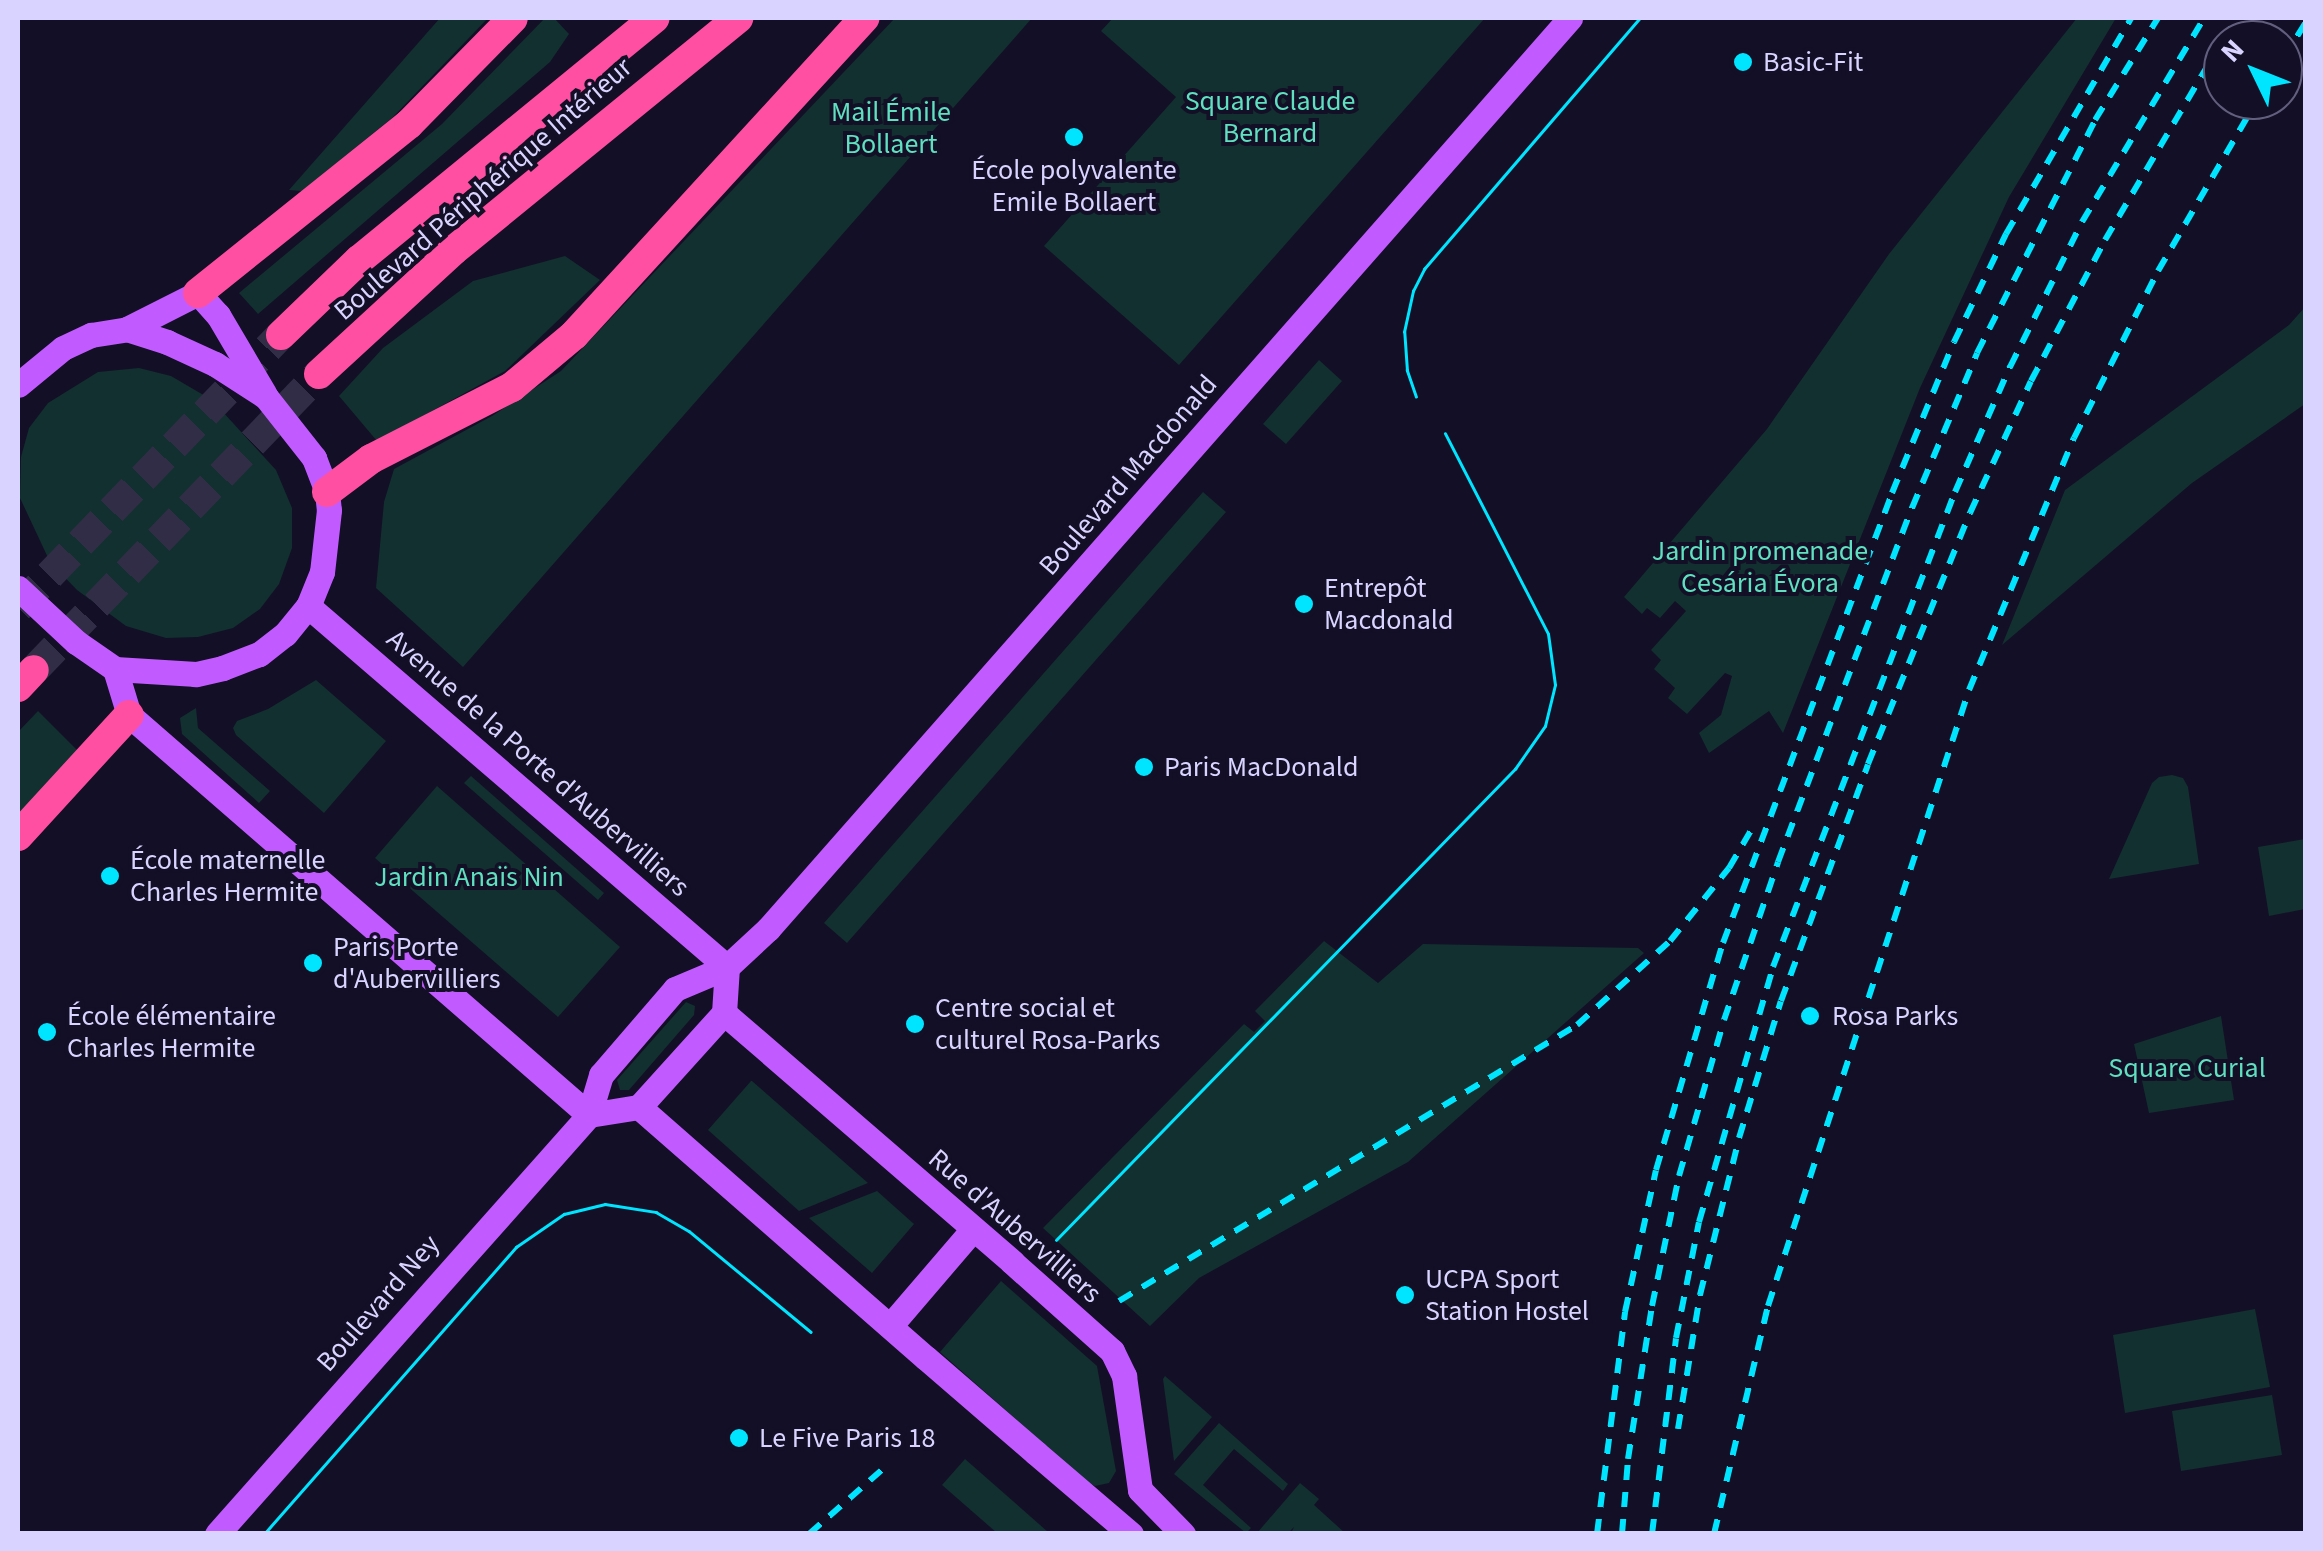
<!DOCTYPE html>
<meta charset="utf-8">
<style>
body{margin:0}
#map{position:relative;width:2323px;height:1551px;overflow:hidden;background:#130f26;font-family:"Source Sans 3",sans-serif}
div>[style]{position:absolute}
.green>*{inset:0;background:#12302f}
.highway-tunnel>*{height:30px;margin-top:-15px;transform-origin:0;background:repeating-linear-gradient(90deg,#312d47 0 30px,transparent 0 45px)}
.major>*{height:25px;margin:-12.5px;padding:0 12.5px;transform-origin:12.5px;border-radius:12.5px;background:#c25bff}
.highway>*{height:30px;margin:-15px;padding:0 15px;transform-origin:15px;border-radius:15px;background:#ff4fa3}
.tram>*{height:2.5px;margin:-1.25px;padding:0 1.25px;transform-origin:1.25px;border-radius:1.25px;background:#00e5ff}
.rail>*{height:6px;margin-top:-3px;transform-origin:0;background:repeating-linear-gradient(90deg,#00e5ff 0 15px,transparent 0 27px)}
.major-bridge>*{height:25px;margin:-12.5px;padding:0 12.5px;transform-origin:12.5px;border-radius:12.5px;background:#c25bff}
.dots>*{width:28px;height:28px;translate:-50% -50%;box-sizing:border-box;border:5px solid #130f26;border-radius:50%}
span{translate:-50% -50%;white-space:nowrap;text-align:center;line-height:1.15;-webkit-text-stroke:8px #130f26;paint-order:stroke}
.poi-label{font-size:28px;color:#d9d4ff}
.left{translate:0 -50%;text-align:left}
.park-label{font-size:28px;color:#5fe0c0}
.street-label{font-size:28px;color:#d9d4ff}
.frame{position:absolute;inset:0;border:20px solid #d9d4ff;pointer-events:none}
.north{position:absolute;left:2203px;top:20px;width:100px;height:100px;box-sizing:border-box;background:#130f26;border:2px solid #625e7d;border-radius:50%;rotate:313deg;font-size:28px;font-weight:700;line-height:40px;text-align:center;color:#d9d4ff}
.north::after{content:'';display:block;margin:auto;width:35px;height:45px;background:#00e5ff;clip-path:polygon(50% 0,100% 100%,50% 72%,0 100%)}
</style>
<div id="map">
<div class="green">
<i style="clip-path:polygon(440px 18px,488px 18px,392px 118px,302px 191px,289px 190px)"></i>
<i style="clip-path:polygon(545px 18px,554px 18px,569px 34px,550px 62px,258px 314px,239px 293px,442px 124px)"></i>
<i style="clip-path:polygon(895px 18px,1032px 18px,463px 667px,376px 588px,384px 502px,394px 469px,492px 416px,561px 371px)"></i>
<i style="clip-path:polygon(1113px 18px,1485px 18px,1179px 365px,1044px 246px,1176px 97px,1101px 31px)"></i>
<i style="clip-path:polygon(2077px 18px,2116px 18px,2009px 197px,1920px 388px,1783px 733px,1769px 711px,1709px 753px,1699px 733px,1721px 715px,1732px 676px,1725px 673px,1687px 714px,1668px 698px,1675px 688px,1654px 669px,1661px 660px,1651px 650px,1686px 611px,1675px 601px,1660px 618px,1647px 608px,1642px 614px,1624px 597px,1767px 429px,1889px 254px)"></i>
<i style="clip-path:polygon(565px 256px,600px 280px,505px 371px,377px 441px,339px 396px,383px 348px,473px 281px)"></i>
<i style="clip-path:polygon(2305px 307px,2305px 404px,2192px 483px,2002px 645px,2065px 490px,2289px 325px)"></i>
<i style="clip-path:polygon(1319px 360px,1342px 381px,1286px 444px,1263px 424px)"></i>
<i style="clip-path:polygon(139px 368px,171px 376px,212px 400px,276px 470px,292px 508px,292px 548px,279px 584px,260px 609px,233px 628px,198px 637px,166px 638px,126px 626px,77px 590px,50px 562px,20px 498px,21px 457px,29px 428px,48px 403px,98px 372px)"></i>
<i style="clip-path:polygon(1203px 492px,1226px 512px,847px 943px,824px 923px)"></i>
<i style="clip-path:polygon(316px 680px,386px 741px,324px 813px,236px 735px,233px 728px,237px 721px,268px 709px)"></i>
<i style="clip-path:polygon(196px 708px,198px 728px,270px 791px,259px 803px,182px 734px,180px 718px)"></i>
<i style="clip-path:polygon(38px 711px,78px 751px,18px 817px,18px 732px)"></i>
<i style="clip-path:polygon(2172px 775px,2183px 778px,2188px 787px,2199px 864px,2109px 879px,2152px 783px,2159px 777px)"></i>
<i style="clip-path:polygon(471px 776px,604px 893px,598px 900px,464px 783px)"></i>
<i style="clip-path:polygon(437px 786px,620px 947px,558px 1017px,375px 858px)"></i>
<i style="clip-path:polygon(2305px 839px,2305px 909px,2269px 916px,2258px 847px)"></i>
<i style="clip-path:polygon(1324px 941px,1378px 983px,1423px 944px,1638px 948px,1644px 953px,1408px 1162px,1199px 1278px,1150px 1326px,1043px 1228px,1244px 1024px,1254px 1032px,1265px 1021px,1255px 1011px)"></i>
<i style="clip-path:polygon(686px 1002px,695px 1006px,694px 1015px,629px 1090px,620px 1090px,617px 1080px)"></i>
<i style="clip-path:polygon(2221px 1016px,2234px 1100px,2149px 1113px,2134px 1044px)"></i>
<i style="clip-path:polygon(751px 1081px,752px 1081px,868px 1183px,799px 1211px,708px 1130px)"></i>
<i style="clip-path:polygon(877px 1191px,914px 1224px,872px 1273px,809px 1218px)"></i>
<i style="clip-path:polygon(1001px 1281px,1097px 1366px,1116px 1471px,1109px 1483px,1095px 1486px,1086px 1481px,940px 1352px)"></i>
<i style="clip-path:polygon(2255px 1309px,2270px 1387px,2125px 1413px,2113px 1335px)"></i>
<i style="clip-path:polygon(1165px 1376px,1212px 1417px,1174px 1461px,1163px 1379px)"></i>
<i style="clip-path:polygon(2272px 1395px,2282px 1455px,2181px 1471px,2172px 1411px)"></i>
<i style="clip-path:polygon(1219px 1423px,1288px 1484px,1283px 1491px,1234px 1449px,1203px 1485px,1251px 1528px,1246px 1533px,1174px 1474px)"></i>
<i style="clip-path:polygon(965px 1459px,1048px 1532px,1047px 1533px,997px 1533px,942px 1485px)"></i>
<i style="clip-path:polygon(1300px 1483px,1319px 1499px,1314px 1505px,1345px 1533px,1291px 1533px,1294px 1527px,1288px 1533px,1257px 1533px)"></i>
</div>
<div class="highway-tunnel">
<i style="left:18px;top:608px;width:379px;rotate:-46.1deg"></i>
<i style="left:34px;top:670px;width:411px;rotate:-46.1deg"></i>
</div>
<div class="major">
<i style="left:127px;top:329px;width:80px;rotate:-26.9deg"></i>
<i style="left:198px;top:293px;width:30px;rotate:48deg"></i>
<i style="left:218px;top:315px;width:91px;rotate:59.5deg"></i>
<i style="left:18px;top:385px;width:58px;rotate:-39.4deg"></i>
<i style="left:63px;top:348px;width:31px;rotate:-25deg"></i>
<i style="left:91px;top:335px;width:36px;rotate:-9deg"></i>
<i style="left:127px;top:329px;width:42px;rotate:18deg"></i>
<i style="left:167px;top:342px;width:53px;rotate:24.6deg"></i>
<i style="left:215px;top:364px;width:61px;rotate:32.9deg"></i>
<i style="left:266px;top:397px;width:78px;rotate:51.8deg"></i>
<i style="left:314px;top:458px;width:36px;rotate:69deg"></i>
<i style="left:327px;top:492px;width:18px;rotate:84deg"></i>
<i style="left:329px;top:510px;width:62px;rotate:96.4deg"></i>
<i style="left:322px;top:572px;width:37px;rotate:112deg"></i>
<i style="left:308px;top:606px;width:36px;rotate:129deg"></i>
<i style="left:285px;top:634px;width:33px;rotate:142deg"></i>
<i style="left:259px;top:654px;width:39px;rotate:159deg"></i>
<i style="left:223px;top:668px;width:28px;rotate:167deg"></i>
<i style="left:196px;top:674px;width:81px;rotate:-176.5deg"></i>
<i style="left:115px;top:669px;width:47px;rotate:-145.3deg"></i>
<i style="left:76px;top:642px;width:79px;rotate:-137deg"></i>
<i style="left:308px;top:606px;width:553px;rotate:40.75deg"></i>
<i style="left:115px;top:669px;width:48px;rotate:73.1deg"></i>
<i style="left:129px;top:715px;width:610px;rotate:41.01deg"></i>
<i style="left:724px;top:1013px;width:381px;rotate:40.8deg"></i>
<i style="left:639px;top:1107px;width:381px;rotate:41.2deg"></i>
<i style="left:589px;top:1115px;width:51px;rotate:-9.1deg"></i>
<i style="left:639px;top:1107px;width:127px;rotate:-47.9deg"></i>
<i style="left:724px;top:1013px;width:46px;rotate:-86.3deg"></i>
<i style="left:890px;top:1326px;width:128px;rotate:-49.4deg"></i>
<i style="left:1112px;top:1351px;width:28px;rotate:64deg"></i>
<i style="left:1124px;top:1376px;width:115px;rotate:82deg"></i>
<i style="left:1140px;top:1490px;width:62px;rotate:45.7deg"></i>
<i style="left:1036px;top:1453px;width:125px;rotate:40.5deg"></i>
<i style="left:217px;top:1534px;width:560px;rotate:-48.4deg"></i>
<i style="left:589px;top:1115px;width:42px;rotate:-73.3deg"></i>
<i style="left:601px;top:1075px;width:113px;rotate:-49.3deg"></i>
<i style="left:675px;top:989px;width:56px;rotate:-22.9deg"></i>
<i style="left:727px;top:967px;width:56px;rotate:-42.8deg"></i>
<i style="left:768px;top:929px;width:1214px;rotate:-48.64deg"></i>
</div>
<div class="highway">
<i style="left:198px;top:293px;width:270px;rotate:-38.7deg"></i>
<i style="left:409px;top:124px;width:148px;rotate:-45.5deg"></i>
<i style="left:281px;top:335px;width:108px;rotate:-43.9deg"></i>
<i style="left:359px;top:260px;width:382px;rotate:-39.3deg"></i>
<i style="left:319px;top:374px;width:183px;rotate:-42.6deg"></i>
<i style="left:454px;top:250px;width:367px;rotate:-39.2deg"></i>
<i style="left:327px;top:492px;width:55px;rotate:-36.9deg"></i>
<i style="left:371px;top:459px;width:158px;rotate:-27.1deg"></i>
<i style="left:512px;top:387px;width:81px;rotate:-40deg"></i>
<i style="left:574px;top:335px;width:430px;rotate:-47.5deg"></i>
<i style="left:18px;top:687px;width:23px;rotate:-47deg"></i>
<i style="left:18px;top:836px;width:164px;rotate:-47.5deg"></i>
</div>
<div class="tram">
<i style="left:1416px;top:397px;width:28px;rotate:-109deg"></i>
<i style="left:1407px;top:371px;width:39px;rotate:-94deg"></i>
<i style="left:1404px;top:332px;width:42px;rotate:-77.6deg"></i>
<i style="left:1413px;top:291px;width:25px;rotate:-63deg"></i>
<i style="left:1424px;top:269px;width:331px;rotate:-49.3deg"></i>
<i style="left:1056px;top:1240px;width:658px;rotate:-45.74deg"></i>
<i style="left:1515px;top:769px;width:52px;rotate:-55.1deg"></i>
<i style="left:1545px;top:726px;width:42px;rotate:-76.3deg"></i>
<i style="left:1555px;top:685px;width:51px;rotate:-97.8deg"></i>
<i style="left:1548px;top:634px;width:225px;rotate:-117.2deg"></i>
<i style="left:264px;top:1534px;width:382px;rotate:-48.7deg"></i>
<i style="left:516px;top:1247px;width:58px;rotate:-34.5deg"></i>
<i style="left:564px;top:1214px;width:42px;rotate:-13.7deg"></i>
<i style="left:605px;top:1204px;width:52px;rotate:8.9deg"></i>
<i style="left:656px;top:1212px;width:38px;rotate:30deg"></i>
<i style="left:689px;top:1231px;width:158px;rotate:39.6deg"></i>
</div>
<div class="rail">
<i style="left:2223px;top:40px;width:27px;rotate:-56deg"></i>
<i style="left:2283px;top:59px;width:44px;rotate:-58.1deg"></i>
<i style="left:1119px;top:1301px;width:535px;rotate:-31.07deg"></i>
<i style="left:1577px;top:1025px;width:125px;rotate:-42.1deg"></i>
<i style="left:1670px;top:941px;width:94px;rotate:-51.1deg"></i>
<i style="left:1729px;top:868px;width:48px;rotate:-59.7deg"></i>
<i style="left:1678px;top:1429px;width:136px;rotate:-80.7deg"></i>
<i style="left:1700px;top:1295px;width:162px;rotate:-76deg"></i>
<i style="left:1739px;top:1138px;width:143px;rotate:-73deg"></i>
<i style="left:1781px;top:1001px;width:252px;rotate:-69.8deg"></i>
<i style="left:1868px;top:764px;width:271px;rotate:-67.9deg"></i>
<i style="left:1970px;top:513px;width:145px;rotate:-65.2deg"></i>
<i style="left:2031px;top:381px;width:159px;rotate:-62.3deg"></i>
<i style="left:2105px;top:240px;width:232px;rotate:-59.5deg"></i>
<i style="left:809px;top:1534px;width:103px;rotate:-41.4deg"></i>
<i style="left:1597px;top:1534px;width:224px;rotate:-82.8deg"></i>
<i style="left:1625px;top:1312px;width:145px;rotate:-77.7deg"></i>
<i style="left:1656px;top:1170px;width:237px;rotate:-73.6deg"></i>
<i style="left:1723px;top:943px;width:481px;rotate:-69.4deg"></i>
<i style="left:1892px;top:493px;width:163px;rotate:-67.7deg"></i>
<i style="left:1954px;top:342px;width:120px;rotate:-64.3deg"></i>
<i style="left:2006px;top:234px;width:250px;rotate:-59.9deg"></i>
<i style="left:1622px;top:1534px;width:75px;rotate:-85.4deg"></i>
<i style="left:1628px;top:1459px;width:155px;rotate:-81.1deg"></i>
<i style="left:1652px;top:1306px;width:133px;rotate:-78.3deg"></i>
<i style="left:1679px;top:1176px;width:162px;rotate:-73.9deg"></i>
<i style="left:1724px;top:1020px;width:167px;rotate:-71.1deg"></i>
<i style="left:1778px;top:862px;width:379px;rotate:-69.3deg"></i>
<i style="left:1912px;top:508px;width:168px;rotate:-67.2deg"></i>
<i style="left:1977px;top:353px;width:261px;rotate:-63.1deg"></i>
<i style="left:2095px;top:120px;width:120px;rotate:-58.3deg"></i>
<i style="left:1652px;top:1534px;width:197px;rotate:-83deg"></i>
<i style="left:1676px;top:1338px;width:118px;rotate:-78.8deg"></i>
<i style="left:1699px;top:1222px;width:266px;rotate:-73.8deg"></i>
<i style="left:1773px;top:967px;width:509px;rotate:-69.04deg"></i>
<i style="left:1955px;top:492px;width:137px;rotate:-66.3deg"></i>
<i style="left:2010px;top:367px;width:162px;rotate:-63.6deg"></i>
<i style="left:2082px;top:222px;width:238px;rotate:-59.1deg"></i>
<i style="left:1714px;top:1534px;width:234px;rotate:-76.7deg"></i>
<i style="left:1768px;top:1306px;width:648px;rotate:-71.93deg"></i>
<i style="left:1969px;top:690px;width:273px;rotate:-67.4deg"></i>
<i style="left:2074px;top:438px;width:187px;rotate:-63.3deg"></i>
<i style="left:2158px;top:271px;width:198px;rotate:-59.9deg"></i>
</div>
<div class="major-bridge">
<i style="left:1012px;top:1262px;width:134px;rotate:41.7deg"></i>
<i style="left:926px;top:1358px;width:145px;rotate:40.8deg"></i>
</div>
<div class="dots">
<i style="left:1743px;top:62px;background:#00e5ff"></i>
<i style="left:1074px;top:137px;background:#00e5ff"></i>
<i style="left:1304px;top:604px;background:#00e5ff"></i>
<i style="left:1144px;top:767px;background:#00e5ff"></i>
<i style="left:110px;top:876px;background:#00e5ff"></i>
<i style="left:313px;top:963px;background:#00e5ff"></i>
<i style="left:1810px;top:1016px;background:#00e5ff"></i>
<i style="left:915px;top:1024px;background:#00e5ff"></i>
<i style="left:47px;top:1032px;background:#00e5ff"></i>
<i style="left:1405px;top:1295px;background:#00e5ff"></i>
<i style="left:739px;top:1438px;background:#00e5ff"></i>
</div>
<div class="poi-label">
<span class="left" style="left:1763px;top:62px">Basic-Fit</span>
<span style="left:1074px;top:186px">École polyvalente<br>Emile Bollaert</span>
<span class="left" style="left:1324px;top:604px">Entrepôt<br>Macdonald</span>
<span class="left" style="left:1164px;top:767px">Paris MacDonald</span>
<span class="left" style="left:130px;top:876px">École maternelle<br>Charles Hermite</span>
<span class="left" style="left:333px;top:963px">Paris Porte<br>d'Aubervilliers</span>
<span class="left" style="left:935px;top:1024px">Centre social et<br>culturel Rosa-Parks</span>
<span class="left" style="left:67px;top:1032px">École élémentaire<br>Charles Hermite</span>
<span class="left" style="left:1832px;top:1016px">Rosa Parks</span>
<span class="left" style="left:1425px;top:1295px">UCPA Sport<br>Station Hostel</span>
<span class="left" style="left:759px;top:1438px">Le Five Paris 18</span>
</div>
<div class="park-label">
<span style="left:1270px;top:117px">Square Claude<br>Bernard</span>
<span style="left:891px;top:128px">Mail Émile<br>Bollaert</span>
<span style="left:1760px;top:567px">Jardin promenade<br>Cesária Évora</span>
<span style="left:469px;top:877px">Jardin Anaïs Nin</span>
<span style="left:2187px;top:1068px">Square Curial</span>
</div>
<div class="street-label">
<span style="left:483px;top:189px;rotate:-41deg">Boulevard Périphérique Intérieur</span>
<span style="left:1128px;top:475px;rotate:-49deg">Boulevard Macdonald</span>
<span style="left:538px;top:763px;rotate:41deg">Avenue de la Porte d'Aubervilliers</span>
<span style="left:1015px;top:1226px;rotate:41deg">Rue d'Aubervilliers</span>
<span style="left:378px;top:1303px;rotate:-49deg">Boulevard Ney</span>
</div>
<div class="frame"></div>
<div class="north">N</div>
</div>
